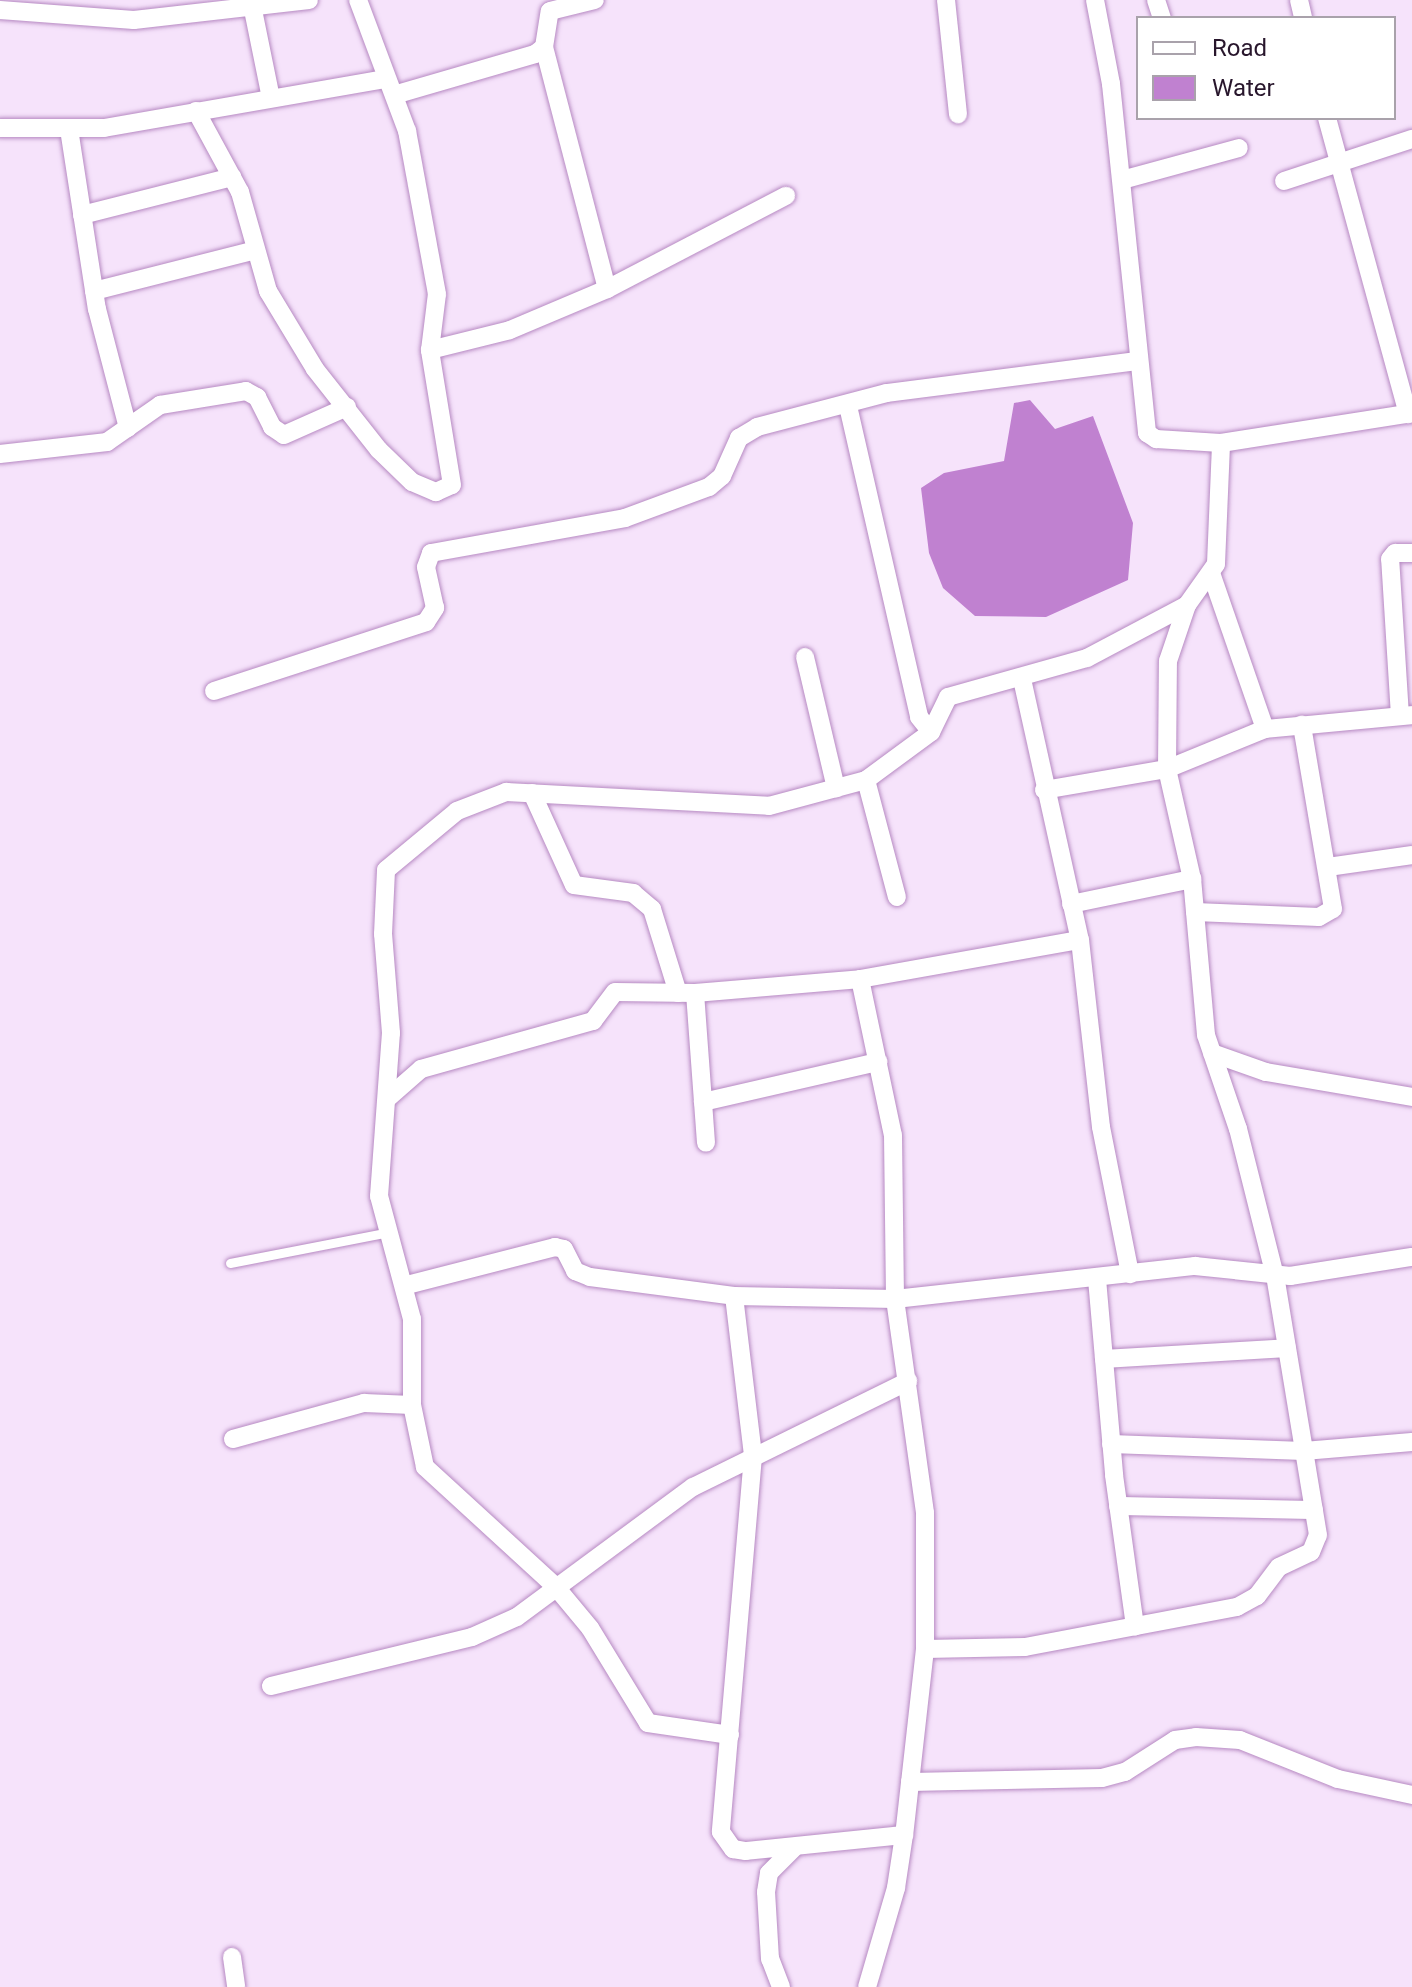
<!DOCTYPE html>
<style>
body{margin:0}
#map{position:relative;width:1412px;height:1987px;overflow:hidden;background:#f6e3fb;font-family:Roboto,sans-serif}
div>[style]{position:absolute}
.water>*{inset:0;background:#c081d0}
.roads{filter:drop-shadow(0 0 2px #b689c2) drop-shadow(0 0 2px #b689c2)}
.service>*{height:9px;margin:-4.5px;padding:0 4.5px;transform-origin:4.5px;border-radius:4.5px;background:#fff}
.minor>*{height:18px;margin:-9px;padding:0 9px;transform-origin:9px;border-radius:9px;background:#fff}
span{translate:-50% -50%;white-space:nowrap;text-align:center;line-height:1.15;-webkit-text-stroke:8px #fff;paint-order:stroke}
.legend{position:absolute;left:1136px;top:16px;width:260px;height:104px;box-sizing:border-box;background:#fff;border:2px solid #a9a2ab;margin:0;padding:10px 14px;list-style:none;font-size:24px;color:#28162c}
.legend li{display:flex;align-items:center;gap:16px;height:40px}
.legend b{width:40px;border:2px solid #a9a2ab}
</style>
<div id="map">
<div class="water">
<i style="clip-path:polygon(1030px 400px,1055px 429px,1093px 416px,1133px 523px,1128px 580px,1046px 617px,975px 616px,943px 588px,929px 553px,921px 488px,944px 473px,1004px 461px,1014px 403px)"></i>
</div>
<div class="roads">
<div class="service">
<i style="left:230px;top:1263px;width:163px;rotate:-11deg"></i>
</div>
<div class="minor">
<i style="left:251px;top:0;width:100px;rotate:78.5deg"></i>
<i style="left:946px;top:0;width:115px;rotate:84deg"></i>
<i style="left:1095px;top:0;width:86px;rotate:79.2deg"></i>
<i style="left:1111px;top:84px;width:351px;rotate:84.1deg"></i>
<i style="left:1147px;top:433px;width:11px;rotate:34deg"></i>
<i style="left:1156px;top:439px;width:65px;rotate:3.5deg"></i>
<i style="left:1221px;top:443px;width:193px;rotate:-8.9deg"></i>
<i style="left:1156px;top:0;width:19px;rotate:72deg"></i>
<i style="left:1299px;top:0;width:18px;rotate:77deg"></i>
<i style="left:0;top:10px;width:134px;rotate:4.3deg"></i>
<i style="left:134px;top:20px;width:176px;rotate:-6.5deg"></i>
<i style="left:544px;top:47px;width:250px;rotate:75.4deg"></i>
<i style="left:394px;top:95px;width:147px;rotate:-16.2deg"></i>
<i style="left:535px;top:54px;width:11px;rotate:-38deg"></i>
<i style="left:544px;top:47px;width:36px;rotate:-81deg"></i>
<i style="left:550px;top:11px;width:46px;rotate:-13.7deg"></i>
<i style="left:196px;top:111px;width:92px;rotate:61.5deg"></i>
<i style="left:240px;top:192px;width:103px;rotate:74.2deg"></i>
<i style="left:268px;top:291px;width:91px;rotate:58.9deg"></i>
<i style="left:315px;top:369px;width:103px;rotate:51.7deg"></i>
<i style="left:379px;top:450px;width:46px;rotate:44.1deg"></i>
<i style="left:412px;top:482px;width:26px;rotate:23deg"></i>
<i style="left:436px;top:492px;width:17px;rotate:-24deg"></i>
<i style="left:452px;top:485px;width:137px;rotate:-99.3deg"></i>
<i style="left:430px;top:350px;width:56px;rotate:-82.9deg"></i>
<i style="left:437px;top:294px;width:166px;rotate:-100.4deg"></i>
<i style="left:407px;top:131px;width:140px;rotate:-110.5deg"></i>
<i style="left:1327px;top:118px;width:307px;rotate:74.7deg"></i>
<i style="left:0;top:128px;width:104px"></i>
<i style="left:104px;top:128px;width:286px;rotate:-9.9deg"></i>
<i style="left:69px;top:129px;width:182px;rotate:81.2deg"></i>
<i style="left:97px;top:309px;width:123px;rotate:75.4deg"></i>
<i style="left:1122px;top:180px;width:121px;rotate:-15.3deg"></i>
<i style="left:1284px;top:181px;width:135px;rotate:-18.2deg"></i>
<i style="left:82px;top:215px;width:155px;rotate:-14.2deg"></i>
<i style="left:94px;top:291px;width:167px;rotate:-14.2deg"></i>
<i style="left:430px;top:350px;width:82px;rotate:-14deg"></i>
<i style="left:510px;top:330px;width:105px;rotate:-22.9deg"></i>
<i style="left:607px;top:289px;width:202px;rotate:-27.5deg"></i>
<i style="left:848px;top:406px;width:319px;rotate:77.1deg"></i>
<i style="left:919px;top:717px;width:19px;rotate:51deg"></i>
<i style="left:0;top:454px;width:108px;rotate:-6.4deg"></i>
<i style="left:107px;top:442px;width:65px;rotate:-34.9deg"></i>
<i style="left:160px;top:405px;width:87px;rotate:-9.2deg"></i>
<i style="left:246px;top:391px;width:13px;rotate:29deg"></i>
<i style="left:257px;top:397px;width:34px;rotate:63deg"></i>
<i style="left:272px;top:427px;width:14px;rotate:34deg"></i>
<i style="left:284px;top:435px;width:69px;rotate:-24deg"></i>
<i style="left:1211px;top:573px;width:165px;rotate:70.9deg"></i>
<i style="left:805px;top:657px;width:135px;rotate:76.7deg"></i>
<i style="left:1022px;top:679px;width:267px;rotate:77.5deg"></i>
<i style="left:1080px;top:940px;width:188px;rotate:83.6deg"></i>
<i style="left:1101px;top:1127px;width:150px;rotate:78.8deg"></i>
<i style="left:214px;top:691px;width:223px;rotate:-18deg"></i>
<i style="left:426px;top:622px;width:17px;rotate:-57deg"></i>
<i style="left:435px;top:608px;width:42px;rotate:-102.4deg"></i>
<i style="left:426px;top:567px;width:15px;rotate:-70deg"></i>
<i style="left:431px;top:553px;width:197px;rotate:-10.2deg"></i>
<i style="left:625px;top:518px;width:90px;rotate:-20.3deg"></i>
<i style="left:709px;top:487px;width:17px;rotate:-40deg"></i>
<i style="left:722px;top:476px;width:42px;rotate:-65.9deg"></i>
<i style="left:739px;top:438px;width:21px;rotate:-31deg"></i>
<i style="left:757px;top:427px;width:134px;rotate:-14.7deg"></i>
<i style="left:887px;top:393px;width:253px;rotate:-7.3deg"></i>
<i style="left:1400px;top:716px;width:157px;rotate:-93.6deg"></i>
<i style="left:1390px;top:559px;width:8px;rotate:-50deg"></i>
<i style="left:1395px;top:553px;width:17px"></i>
<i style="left:866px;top:780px;width:121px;rotate:75.2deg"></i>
<i style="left:1044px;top:790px;width:125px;rotate:-9.7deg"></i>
<i style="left:1167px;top:769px;width:106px;rotate:-22.2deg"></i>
<i style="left:1265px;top:729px;width:148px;rotate:-5.4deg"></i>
<i style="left:532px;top:793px;width:101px;rotate:65.5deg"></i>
<i style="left:574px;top:885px;width:60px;rotate:7.7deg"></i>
<i style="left:633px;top:893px;width:25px;rotate:40deg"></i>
<i style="left:652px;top:909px;width:88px;rotate:72.8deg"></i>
<i style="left:1328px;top:867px;width:85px;rotate:-8.1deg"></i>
<i style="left:1071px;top:904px;width:124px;rotate:-11.7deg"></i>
<i style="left:1195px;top:912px;width:124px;rotate:2.3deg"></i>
<i style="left:1319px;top:917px;width:16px;rotate:-30deg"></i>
<i style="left:1333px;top:909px;width:187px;rotate:-99.6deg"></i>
<i style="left:860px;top:979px;width:159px;rotate:78.1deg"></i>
<i style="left:893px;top:1135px;width:164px;rotate:89.3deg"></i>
<i style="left:895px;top:1299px;width:216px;rotate:82deg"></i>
<i style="left:925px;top:1513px;width:136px;rotate:90deg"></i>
<i style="left:925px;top:1649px;width:187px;rotate:96.4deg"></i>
<i style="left:904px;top:1835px;width:54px;rotate:98.6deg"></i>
<i style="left:896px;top:1888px;width:103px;rotate:106.3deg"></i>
<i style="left:695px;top:993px;width:150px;rotate:85.8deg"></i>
<i style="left:1212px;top:1053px;width:57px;rotate:19.4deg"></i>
<i style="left:1266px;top:1072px;width:148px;rotate:9.7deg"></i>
<i style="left:388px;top:1098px;width:44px;rotate:-41.3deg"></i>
<i style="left:421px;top:1069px;width:179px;rotate:-15.6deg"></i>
<i style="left:593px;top:1021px;width:36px;rotate:-53deg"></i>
<i style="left:615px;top:992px;width:80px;rotate:0.7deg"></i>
<i style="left:695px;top:993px;width:166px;rotate:-4.8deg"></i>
<i style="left:860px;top:979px;width:223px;rotate:-10.1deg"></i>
<i style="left:703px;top:1102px;width:180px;rotate:-12.9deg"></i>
<i style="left:1097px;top:1279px;width:197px;rotate:85deg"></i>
<i style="left:1114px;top:1475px;width:153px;rotate:82.1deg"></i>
<i style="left:407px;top:1285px;width:153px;rotate:-14.4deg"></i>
<i style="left:555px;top:1247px;width:9px;rotate:13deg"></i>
<i style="left:564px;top:1249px;width:25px;rotate:63deg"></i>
<i style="left:575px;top:1271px;width:16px;rotate:22deg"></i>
<i style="left:590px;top:1277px;width:145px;rotate:7.5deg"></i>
<i style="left:734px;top:1296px;width:161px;rotate:1.1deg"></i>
<i style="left:895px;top:1299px;width:302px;rotate:-6.3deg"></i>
<i style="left:1195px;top:1266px;width:96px;rotate:6deg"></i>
<i style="left:1290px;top:1276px;width:123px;rotate:-8.9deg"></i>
<i style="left:734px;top:1296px;width:161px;rotate:83.2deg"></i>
<i style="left:753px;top:1456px;width:377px;rotate:94.9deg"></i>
<i style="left:721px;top:1832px;width:21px;rotate:55deg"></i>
<i style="left:733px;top:1849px;width:13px;rotate:9deg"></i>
<i style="left:746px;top:1851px;width:159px;rotate:-5.8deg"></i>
<i style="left:1104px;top:1359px;width:183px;rotate:-3.4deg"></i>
<i style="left:233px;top:1439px;width:136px;rotate:-15.4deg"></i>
<i style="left:364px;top:1403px;width:48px;rotate:2.4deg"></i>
<i style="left:1111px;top:1444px;width:193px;rotate:2.1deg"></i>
<i style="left:1304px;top:1451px;width:108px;rotate:-4.8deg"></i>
<i style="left:1118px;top:1506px;width:196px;rotate:1.2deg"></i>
<i style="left:925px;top:1649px;width:100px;rotate:-1.1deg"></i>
<i style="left:1025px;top:1647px;width:216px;rotate:-10.7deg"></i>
<i style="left:1237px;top:1607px;width:23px;rotate:-29deg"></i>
<i style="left:1257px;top:1596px;width:36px;rotate:-53deg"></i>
<i style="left:1279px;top:1567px;width:35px;rotate:-25deg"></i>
<i style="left:1311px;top:1552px;width:18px;rotate:-68deg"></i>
<i style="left:1318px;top:1535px;width:263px;rotate:-99.4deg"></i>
<i style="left:1275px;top:1276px;width:152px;rotate:-104.1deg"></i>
<i style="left:1238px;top:1129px;width:99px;rotate:-108.8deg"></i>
<i style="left:1206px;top:1035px;width:157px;rotate:-95.1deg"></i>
<i style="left:1192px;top:879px;width:113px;rotate:-102.8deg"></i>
<i style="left:1167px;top:769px;width:108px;rotate:-89.5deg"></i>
<i style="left:1168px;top:661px;width:59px;rotate:-71.3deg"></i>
<i style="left:1187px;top:605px;width:50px;rotate:-54.7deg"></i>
<i style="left:1216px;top:564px;width:121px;rotate:-87.6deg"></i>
<i style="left:271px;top:1686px;width:207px;rotate:-13.7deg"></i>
<i style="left:472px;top:1637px;width:49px;rotate:-24deg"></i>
<i style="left:517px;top:1617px;width:219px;rotate:-36.5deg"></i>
<i style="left:693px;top:1487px;width:240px;rotate:-26.2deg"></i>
<i style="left:730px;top:1735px;width:83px;rotate:-171.7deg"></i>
<i style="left:648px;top:1723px;width:111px;rotate:-121.4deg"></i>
<i style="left:590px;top:1628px;width:53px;rotate:-129.7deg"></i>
<i style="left:556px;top:1587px;width:178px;rotate:-137.5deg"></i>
<i style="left:425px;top:1467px;width:63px;rotate:-101.8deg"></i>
<i style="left:412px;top:1405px;width:86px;rotate:-90deg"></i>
<i style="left:412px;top:1319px;width:127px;rotate:-105deg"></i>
<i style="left:379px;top:1196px;width:163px;rotate:-85.8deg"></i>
<i style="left:391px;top:1033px;width:99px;rotate:-94.6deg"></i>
<i style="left:383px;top:934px;width:64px;rotate:-87.3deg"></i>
<i style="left:386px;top:870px;width:92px;rotate:-39.7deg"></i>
<i style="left:457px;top:811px;width:53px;rotate:-21.2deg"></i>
<i style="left:506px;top:792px;width:263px;rotate:3deg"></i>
<i style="left:769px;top:806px;width:100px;rotate:-15deg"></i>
<i style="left:866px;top:780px;width:81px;rotate:-36.4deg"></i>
<i style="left:931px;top:732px;width:39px;rotate:-64deg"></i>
<i style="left:948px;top:697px;width:144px;rotate:-15.7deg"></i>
<i style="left:1087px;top:658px;width:113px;rotate:-27.9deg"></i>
<i style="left:910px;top:1782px;width:192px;rotate:-1.2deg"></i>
<i style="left:1102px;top:1778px;width:24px;rotate:-15deg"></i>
<i style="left:1125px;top:1772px;width:59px;rotate:-32.6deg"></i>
<i style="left:1175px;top:1740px;width:21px;rotate:-8deg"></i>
<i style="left:1196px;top:1737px;width:44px;rotate:3.9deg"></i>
<i style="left:1240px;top:1740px;width:105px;rotate:21.7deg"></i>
<i style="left:1338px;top:1779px;width:76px;rotate:12.2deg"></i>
<i style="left:232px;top:1957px;width:30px;rotate:82deg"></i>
<i style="left:781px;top:1987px;width:30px;rotate:-111deg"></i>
<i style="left:770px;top:1959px;width:67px;rotate:-93.4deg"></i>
<i style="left:766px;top:1892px;width:19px;rotate:-81deg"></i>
<i style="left:769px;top:1873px;width:35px;rotate:-45deg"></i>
</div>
</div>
<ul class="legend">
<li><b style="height:10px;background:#fff"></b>Road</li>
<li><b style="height:22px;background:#c081d0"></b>Water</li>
</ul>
</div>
